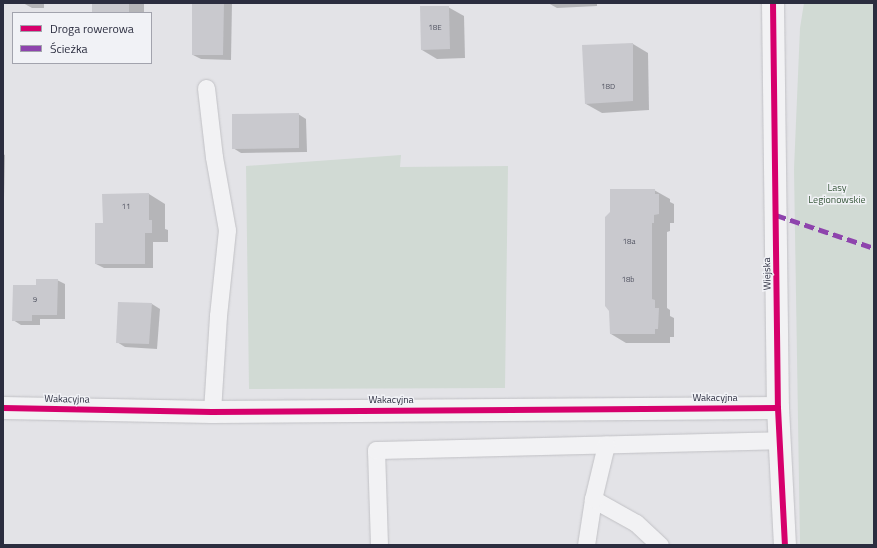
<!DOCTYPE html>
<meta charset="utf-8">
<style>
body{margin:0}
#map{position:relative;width:877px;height:548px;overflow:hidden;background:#e3e3e7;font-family:"Titillium Web",sans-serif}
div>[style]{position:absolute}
.green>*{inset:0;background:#d1dad4}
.shadow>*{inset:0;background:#0003}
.building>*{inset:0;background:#c9c9ce}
.roads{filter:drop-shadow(0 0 1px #c1c1c5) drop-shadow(0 0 1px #c1c1c5)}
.service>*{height:17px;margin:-8.5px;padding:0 8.5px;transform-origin:8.5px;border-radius:8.5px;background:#f2f2f4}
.minor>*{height:22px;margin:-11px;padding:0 11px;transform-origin:11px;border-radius:11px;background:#f2f2f4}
.quiet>*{height:5px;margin-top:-2.5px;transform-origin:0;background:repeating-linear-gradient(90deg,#8e44ad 0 10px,transparent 0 15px)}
.cycleway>*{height:6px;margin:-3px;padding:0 3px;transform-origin:3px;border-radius:3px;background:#d6006c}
span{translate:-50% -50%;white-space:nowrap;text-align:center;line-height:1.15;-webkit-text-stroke:3px #f1f2f6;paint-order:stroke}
.number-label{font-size:8px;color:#545664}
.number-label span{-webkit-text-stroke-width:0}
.park-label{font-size:10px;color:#3a593d}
.street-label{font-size:10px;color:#2b2d3f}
.frame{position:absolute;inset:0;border:4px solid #2b2d3f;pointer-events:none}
.legend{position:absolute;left:12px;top:12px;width:140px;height:52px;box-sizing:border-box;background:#f1f2f6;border:1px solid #a2a3ad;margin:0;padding:5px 7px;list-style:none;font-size:12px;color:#2b2d3f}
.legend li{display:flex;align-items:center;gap:8px;height:20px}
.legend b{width:20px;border:1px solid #a2a3ad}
</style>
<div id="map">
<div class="green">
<i style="clip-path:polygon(804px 3px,874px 3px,874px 545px,800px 545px,794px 169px,800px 28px)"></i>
<i style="clip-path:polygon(401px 155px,400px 167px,508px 166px,505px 388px,249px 389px,246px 166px)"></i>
</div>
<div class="shadow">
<i style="clip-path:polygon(23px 3px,44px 3px,44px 8px,32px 8px)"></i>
<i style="clip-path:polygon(93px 3px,144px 3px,144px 13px,93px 13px)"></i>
<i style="clip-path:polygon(193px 3px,232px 3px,231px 60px,201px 59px,193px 55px)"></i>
<i style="clip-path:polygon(548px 3px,597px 3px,597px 6px,557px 8px)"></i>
<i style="clip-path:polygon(448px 7px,464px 16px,465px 58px,437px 59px,422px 50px)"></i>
<i style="clip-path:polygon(633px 44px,648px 53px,649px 110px,602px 113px,586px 104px)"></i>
<i style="clip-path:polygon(298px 114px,306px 119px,307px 152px,241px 153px,233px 148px)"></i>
<i style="clip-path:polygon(3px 154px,5px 155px,4px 198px,3px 198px)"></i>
<i style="clip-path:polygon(654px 190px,670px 199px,670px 202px,674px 204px,674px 223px,670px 223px,670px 231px,667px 232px,667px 308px,670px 310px,670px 316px,674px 318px,674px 337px,670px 337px,670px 343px,626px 343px,611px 334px)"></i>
<i style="clip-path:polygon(149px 194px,165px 204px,165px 229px,168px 230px,168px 242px,153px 242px,153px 268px,104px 268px,96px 264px,104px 225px,103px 195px)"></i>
<i style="clip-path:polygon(57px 280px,65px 284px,65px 319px,40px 319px,40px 325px,21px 325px,13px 320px,37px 286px)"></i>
<i style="clip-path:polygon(152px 304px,160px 309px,157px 349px,125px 347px,117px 342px)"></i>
</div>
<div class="building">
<i style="clip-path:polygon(92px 3px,129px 3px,129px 13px,92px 13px)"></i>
<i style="clip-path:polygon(192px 3px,224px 3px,223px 55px,192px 55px)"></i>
<i style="clip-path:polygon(420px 6px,449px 6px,450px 49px,421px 50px)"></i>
<i style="clip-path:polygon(633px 43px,633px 101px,585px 104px,582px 45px)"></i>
<i style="clip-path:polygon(299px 113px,299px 148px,232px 149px,232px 114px)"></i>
<i style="clip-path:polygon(610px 189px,655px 189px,655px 194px,659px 194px,659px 214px,654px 215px,654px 223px,652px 223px,652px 299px,655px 300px,655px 308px,659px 308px,658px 329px,655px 329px,655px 334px,610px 334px,609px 311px,605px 306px,605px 217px,610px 212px)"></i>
<i style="clip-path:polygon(149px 193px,149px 220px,152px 220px,152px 233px,145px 233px,145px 264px,95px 264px,95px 223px,103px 223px,102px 194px)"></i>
<i style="clip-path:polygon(36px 279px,58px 279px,57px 315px,32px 315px,32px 321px,12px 321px,13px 285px,36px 285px)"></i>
<i style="clip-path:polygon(118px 302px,152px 303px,149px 344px,116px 343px)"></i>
</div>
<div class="roads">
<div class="service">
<i style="left:206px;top:88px;width:69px;rotate:83.4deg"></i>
<i style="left:214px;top:157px;width:74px;rotate:79.9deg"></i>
<i style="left:227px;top:230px;width:86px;rotate:96deg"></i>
<i style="left:218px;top:316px;width:96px;rotate:93.6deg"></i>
<i style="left:593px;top:499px;width:49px;rotate:29.2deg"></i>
<i style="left:636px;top:523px;width:33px;rotate:43deg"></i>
<i style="left:379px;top:545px;width:95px;rotate:-91.8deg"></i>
<i style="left:376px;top:450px;width:404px;rotate:-1.4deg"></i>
<i style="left:586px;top:545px;width:47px;rotate:-81.3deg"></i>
<i style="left:593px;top:499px;width:56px;rotate:-76.5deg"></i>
</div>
<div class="minor">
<i style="left:773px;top:3px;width:405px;rotate:89.3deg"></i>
<i style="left:778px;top:408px;width:137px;rotate:87.1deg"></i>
<i style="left:3px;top:408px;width:209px;rotate:1.1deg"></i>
<i style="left:212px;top:412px;width:566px;rotate:-0.4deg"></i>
</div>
</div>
<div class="quiet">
<i style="left:776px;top:215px;width:103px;rotate:18.6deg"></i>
</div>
<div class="cycleway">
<i style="left:773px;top:3px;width:405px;rotate:89.3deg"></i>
<i style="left:778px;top:408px;width:137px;rotate:87.1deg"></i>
<i style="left:3px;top:408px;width:209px;rotate:1.1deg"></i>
<i style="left:212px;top:412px;width:566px;rotate:-0.4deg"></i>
</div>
<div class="number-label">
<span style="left:435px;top:28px">18E</span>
<span style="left:608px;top:87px">18D</span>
<span style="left:126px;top:207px">11</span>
<span style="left:629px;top:242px">18a</span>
<span style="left:628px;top:280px">18b</span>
<span style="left:35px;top:300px">9</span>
</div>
<div class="park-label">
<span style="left:837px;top:193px">Lasy<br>Legionowskie</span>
</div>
<div class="street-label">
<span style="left:767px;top:274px;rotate:-91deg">Wiejska</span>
<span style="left:715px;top:398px">Wakacyjna</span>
<span style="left:67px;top:399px;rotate:1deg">Wakacyjna</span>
<span style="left:391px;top:400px">Wakacyjna</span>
</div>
<div class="frame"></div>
<ul class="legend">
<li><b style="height:5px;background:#d6006c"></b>Droga rowerowa</li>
<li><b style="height:5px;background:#8e44ad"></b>Ścieżka</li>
</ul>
</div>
